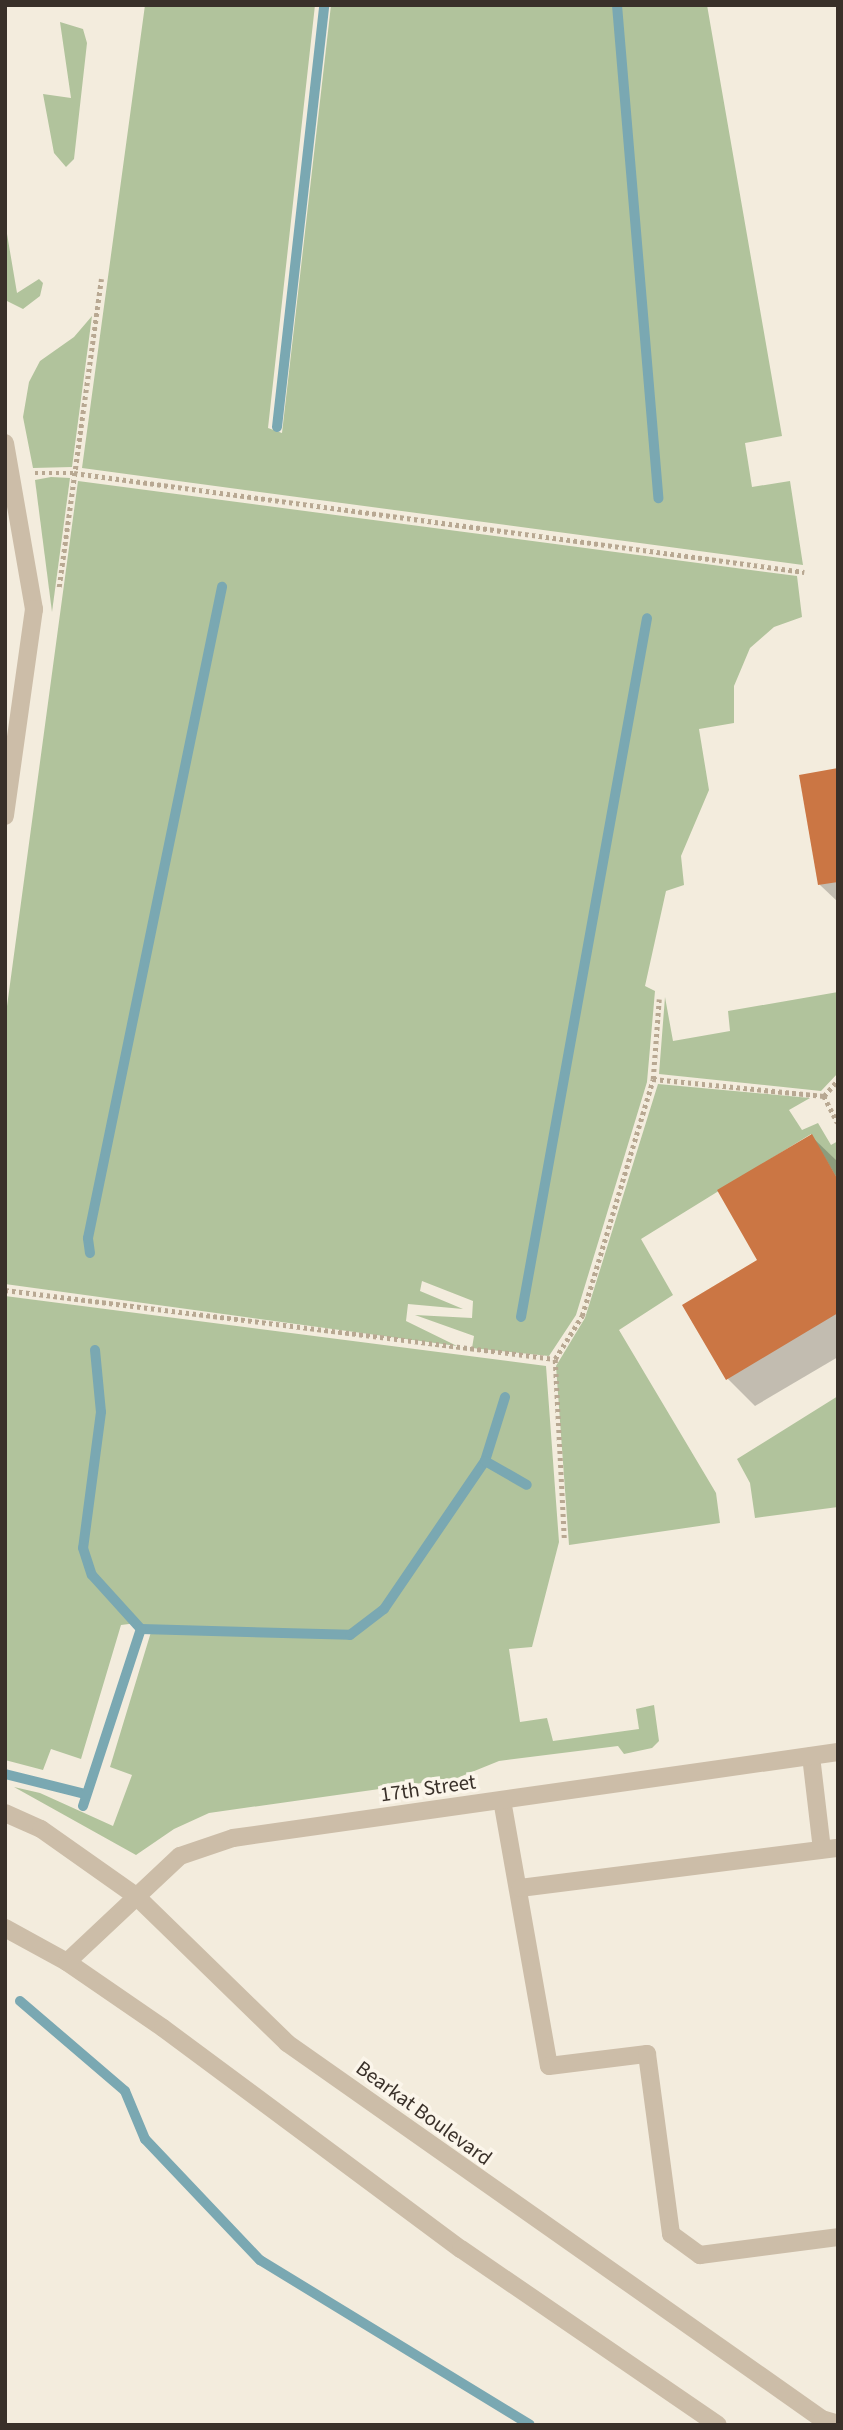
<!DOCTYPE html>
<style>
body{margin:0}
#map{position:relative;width:843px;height:2430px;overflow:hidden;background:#f3ecdd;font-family:"Source Sans 3",sans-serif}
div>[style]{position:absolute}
.green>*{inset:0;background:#b1c39c}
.shadow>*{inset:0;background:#0003}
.stream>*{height:10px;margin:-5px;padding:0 5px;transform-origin:5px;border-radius:5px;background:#7aa8b2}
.building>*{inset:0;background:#cb7644}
.path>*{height:4.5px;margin-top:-2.25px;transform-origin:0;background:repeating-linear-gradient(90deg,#b8a892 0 3.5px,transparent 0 7px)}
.minor>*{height:18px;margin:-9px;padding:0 9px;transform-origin:9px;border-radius:9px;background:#ccbda8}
span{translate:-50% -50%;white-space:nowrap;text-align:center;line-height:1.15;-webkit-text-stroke:7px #fbf5ea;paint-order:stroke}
.street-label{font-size:21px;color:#393029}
.frame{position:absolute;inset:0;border:7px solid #393029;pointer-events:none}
</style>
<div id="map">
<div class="green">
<i style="clip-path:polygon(145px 5px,315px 5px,268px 428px,282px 433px,331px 5px,707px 5px,782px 436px,745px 443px,752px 487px,790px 481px,803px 565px,82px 468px)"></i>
<i style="clip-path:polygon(60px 22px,83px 29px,87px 43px,74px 159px,66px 167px,54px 153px,43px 94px,71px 98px)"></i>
<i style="clip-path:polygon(5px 222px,17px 293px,39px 279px,43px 283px,40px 296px,23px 309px,5px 300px)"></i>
<i style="clip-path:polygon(92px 316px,72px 467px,33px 468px,23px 417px,29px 382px,40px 361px,74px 337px)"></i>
<i style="clip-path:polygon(51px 477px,70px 478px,52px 612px,35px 480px)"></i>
<i style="clip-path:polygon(78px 481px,797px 576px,802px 617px,774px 627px,750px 648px,734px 686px,734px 723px,699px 729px,709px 790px,681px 856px,684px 885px,666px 891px,645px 986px,655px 991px,647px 1082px,576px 1315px,549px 1356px,472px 1348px,474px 1336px,415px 1315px,472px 1318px,473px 1301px,422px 1281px,420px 1291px,463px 1309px,408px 1304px,406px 1321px,457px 1346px,5px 1284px,5px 1021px)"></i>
<i style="clip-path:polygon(838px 992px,838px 1073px,821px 1091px,659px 1074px,665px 997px,673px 1041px,730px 1031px,728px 1011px)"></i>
<i style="clip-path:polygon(658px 1084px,810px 1098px,789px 1110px,802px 1130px,818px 1123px,831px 1145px,838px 1141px,838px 1180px,811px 1134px,641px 1239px,673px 1295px,619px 1330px,716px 1493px,720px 1523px,569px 1545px,556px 1366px,585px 1318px)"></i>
<i style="clip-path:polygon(5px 1296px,546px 1366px,559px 1542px,532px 1647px,509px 1649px,520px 1722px,547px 1718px,553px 1741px,639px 1729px,636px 1709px,654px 1705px,659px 1741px,652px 1748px,624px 1754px,618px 1746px,499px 1761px,457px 1778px,209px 1813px,174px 1829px,136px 1855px,14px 1787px,40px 1793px,113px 1826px,132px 1775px,110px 1767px,151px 1632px,137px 1623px,121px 1625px,81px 1759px,51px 1749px,43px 1770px,5px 1760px)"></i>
<i style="clip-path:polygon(838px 1396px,838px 1507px,755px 1518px,750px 1483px,737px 1459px)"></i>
</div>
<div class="shadow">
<i style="clip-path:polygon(838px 770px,838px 902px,820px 885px)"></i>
<i style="clip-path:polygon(811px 1136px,838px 1162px,838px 1357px,755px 1406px,728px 1379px,759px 1261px)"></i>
</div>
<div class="stream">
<i style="left:617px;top:5px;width:495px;rotate:85.2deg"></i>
<i style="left:277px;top:427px;width:425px;rotate:-83.6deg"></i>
<i style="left:90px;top:1253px;width:15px;rotate:-98deg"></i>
<i style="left:88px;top:1238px;width:665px;rotate:-78.37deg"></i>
<i style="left:521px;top:1317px;width:710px;rotate:-79.78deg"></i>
<i style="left:95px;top:1350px;width:62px;rotate:84.5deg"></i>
<i style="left:101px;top:1412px;width:137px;rotate:97.5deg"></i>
<i style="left:83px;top:1548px;width:28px;rotate:72deg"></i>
<i style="left:92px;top:1575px;width:73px;rotate:47.8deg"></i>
<i style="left:141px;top:1629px;width:209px;rotate:1.6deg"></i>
<i style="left:350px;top:1635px;width:43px;rotate:-37.4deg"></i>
<i style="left:384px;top:1609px;width:179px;rotate:-55.7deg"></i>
<i style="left:485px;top:1461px;width:67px;rotate:-72.6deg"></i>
<i style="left:485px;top:1461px;width:48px;rotate:29.7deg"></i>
<i style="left:5px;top:1774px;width:82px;rotate:14deg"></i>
<i style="left:83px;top:1806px;width:186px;rotate:-71.9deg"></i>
<i style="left:20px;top:2001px;width:138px;rotate:40.6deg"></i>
<i style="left:125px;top:2091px;width:52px;rotate:67.4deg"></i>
<i style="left:145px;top:2139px;width:167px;rotate:46.5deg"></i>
<i style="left:260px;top:2260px;width:316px;rotate:31.4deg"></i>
</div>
<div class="building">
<i style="clip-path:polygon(838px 768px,838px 882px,818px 885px,799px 775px)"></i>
<i style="clip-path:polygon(812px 1134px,838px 1180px,838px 1313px,726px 1380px,682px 1305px,757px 1260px,717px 1190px)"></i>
</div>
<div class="path">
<i style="left:35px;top:473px;width:39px"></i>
<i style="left:74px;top:473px;width:737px;rotate:7.72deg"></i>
<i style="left:59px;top:587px;width:311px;rotate:-82.2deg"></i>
<i style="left:653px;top:1079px;width:172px;rotate:5.7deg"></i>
<i style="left:824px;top:1096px;width:30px;rotate:63deg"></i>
<i style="left:824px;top:1096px;width:21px;rotate:-49deg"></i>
<i style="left:5px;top:1290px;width:554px;rotate:7.15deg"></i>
<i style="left:564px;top:1538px;width:179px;rotate:-92.9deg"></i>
<i style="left:555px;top:1359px;width:51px;rotate:-57.9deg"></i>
<i style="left:582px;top:1316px;width:247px;rotate:-73.3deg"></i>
<i style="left:653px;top:1079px;width:80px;rotate:-85.7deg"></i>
</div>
<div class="minor">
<i style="left:5px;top:443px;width:169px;rotate:80.1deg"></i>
<i style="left:34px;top:609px;width:209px;rotate:98deg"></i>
<i style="left:811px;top:1756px;width:94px;rotate:83.3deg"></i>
<i style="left:502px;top:1800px;width:270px;rotate:80deg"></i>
<i style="left:549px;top:2066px;width:99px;rotate:-7deg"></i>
<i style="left:647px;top:2054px;width:182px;rotate:82.4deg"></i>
<i style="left:671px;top:2234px;width:36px;rotate:36deg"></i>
<i style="left:700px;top:2255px;width:139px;rotate:-7.4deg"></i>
<i style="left:5px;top:1813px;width:39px;rotate:24deg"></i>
<i style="left:41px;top:1829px;width:116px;rotate:35.2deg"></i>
<i style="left:136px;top:1896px;width:211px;rotate:44.2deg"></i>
<i style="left:287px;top:2043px;width:654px;rotate:35.1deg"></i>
<i style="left:822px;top:2419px;width:17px;rotate:17deg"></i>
<i style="left:520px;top:1888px;width:321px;rotate:-7.2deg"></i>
<i style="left:5px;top:1928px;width:71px;rotate:28.7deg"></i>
<i style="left:67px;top:1962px;width:116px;rotate:34.5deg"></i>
<i style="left:163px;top:2028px;width:371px;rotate:36.6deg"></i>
<i style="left:461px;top:2249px;width:311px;rotate:34.4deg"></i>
<i style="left:67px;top:1962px;width:155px;rotate:-43.2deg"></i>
<i style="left:180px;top:1856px;width:56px;rotate:-18.8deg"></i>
<i style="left:233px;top:1838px;width:611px;rotate:-8.09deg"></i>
</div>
<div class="street-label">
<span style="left:428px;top:1788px;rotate:-8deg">17th Street</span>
<span style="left:424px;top:2113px;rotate:36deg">Bearkat Boulevard</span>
</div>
<div class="frame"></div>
</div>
